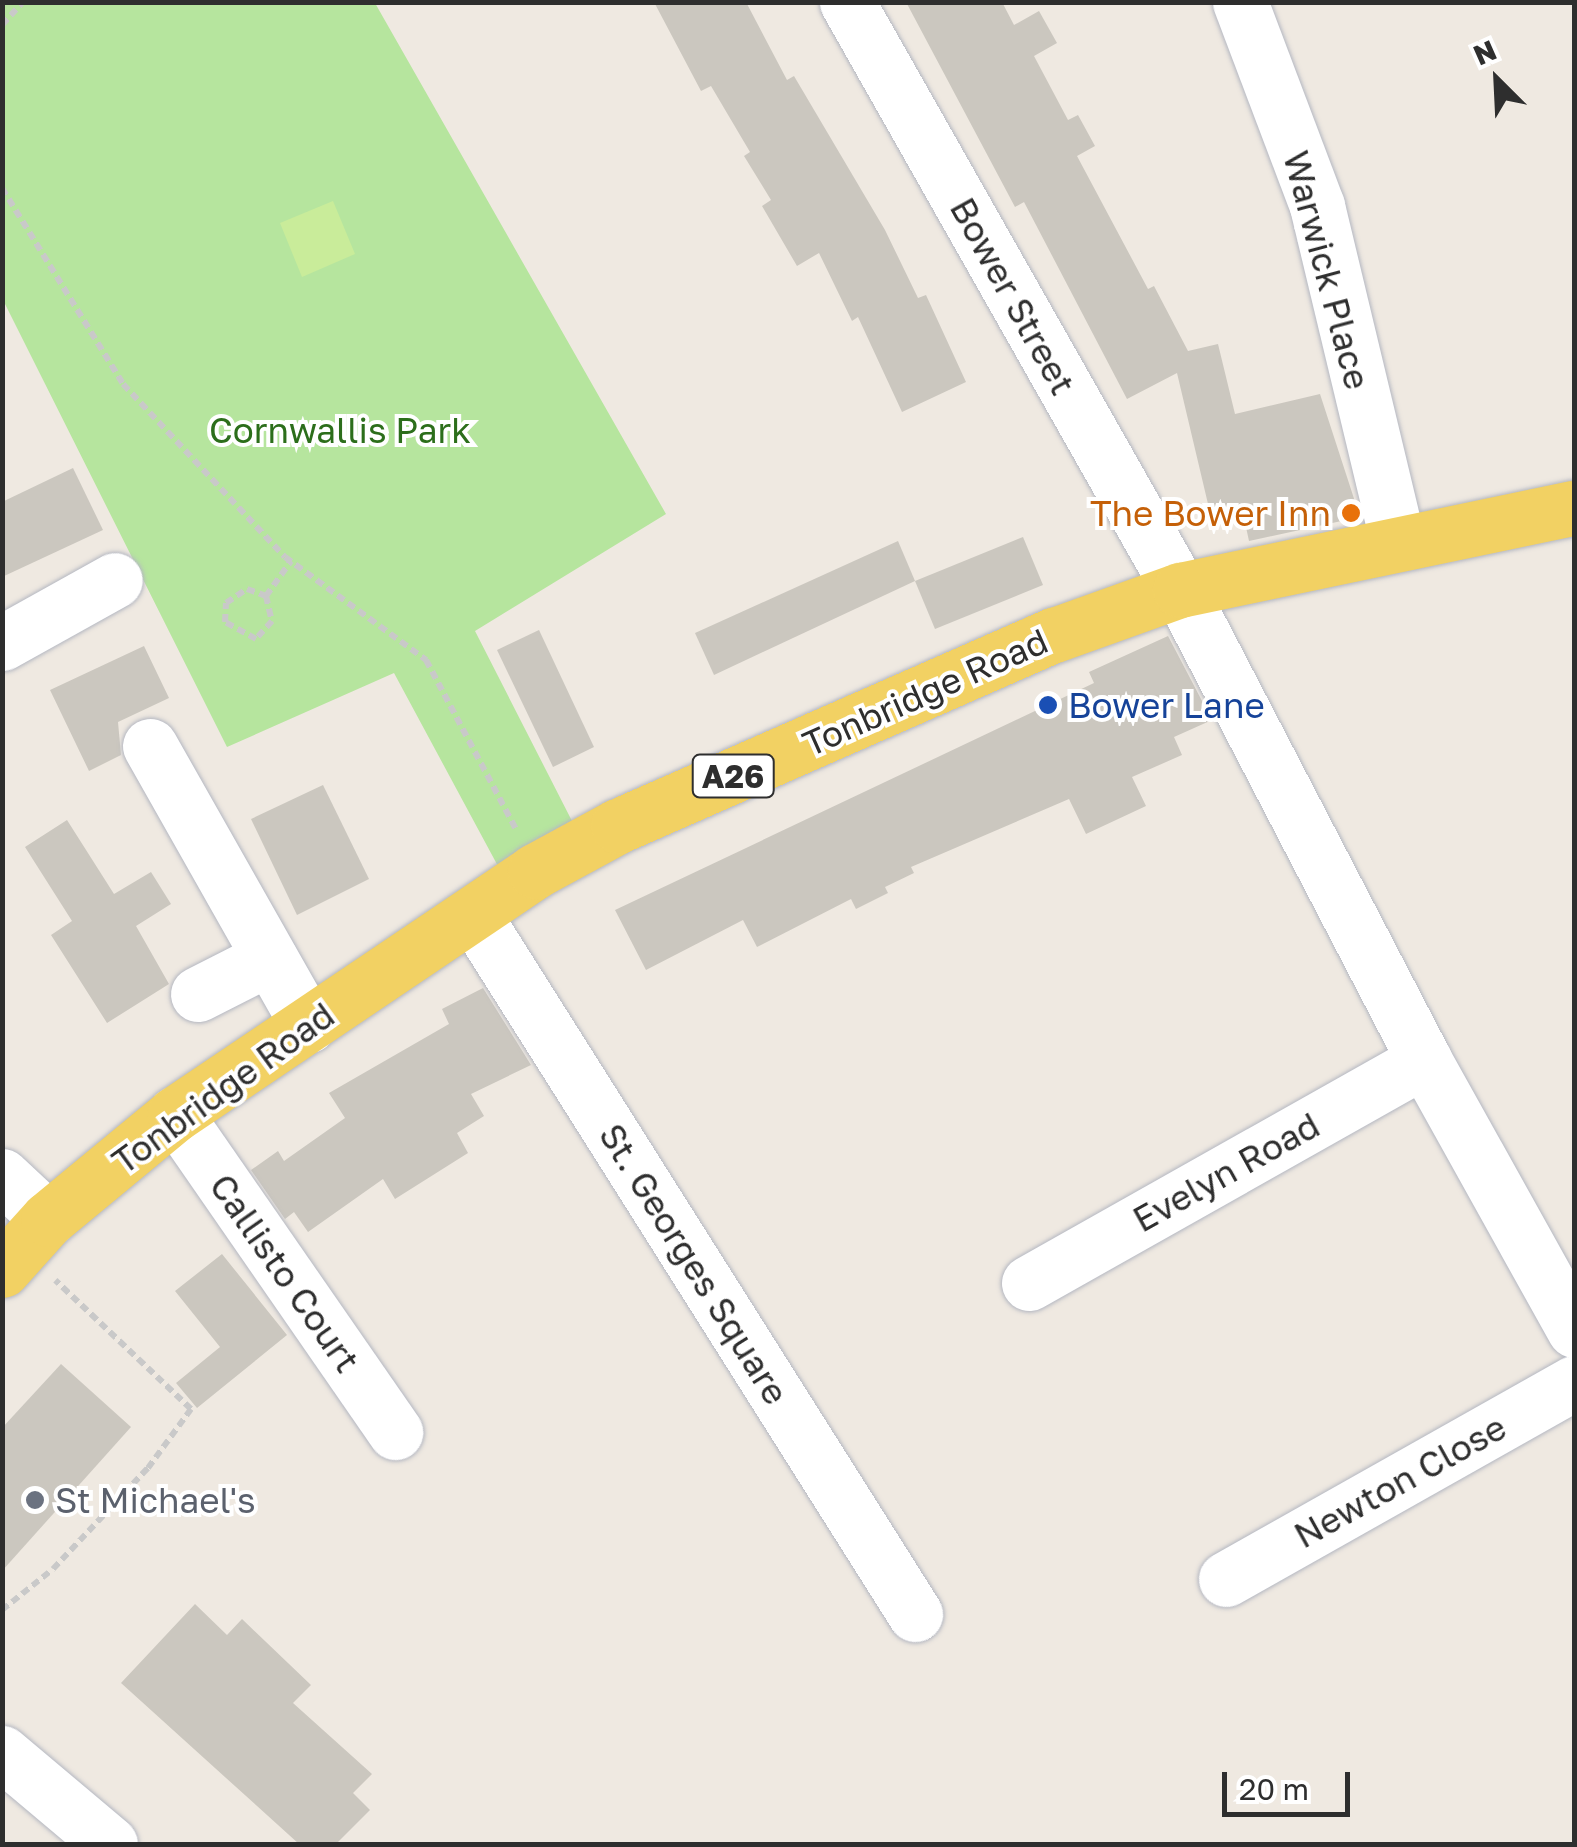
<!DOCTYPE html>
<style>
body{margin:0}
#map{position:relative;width:1577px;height:1847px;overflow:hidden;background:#efe9e1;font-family:"Golos Text",sans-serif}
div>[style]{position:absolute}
.green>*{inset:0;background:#b6e59e}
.pitch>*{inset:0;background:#c9ec9a}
.building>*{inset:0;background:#cbc7bf}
.path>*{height:6px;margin-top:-3px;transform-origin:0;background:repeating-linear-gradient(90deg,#c9c9c9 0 8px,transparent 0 13px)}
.roads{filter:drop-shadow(0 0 2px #b4b7c1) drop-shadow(0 0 2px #b4b7c1)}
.minor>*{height:55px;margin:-27.5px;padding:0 27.5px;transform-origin:27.5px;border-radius:27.5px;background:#fff}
.major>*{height:55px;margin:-27.5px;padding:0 27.5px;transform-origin:27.5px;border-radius:27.5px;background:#f2d163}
.dots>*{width:28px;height:28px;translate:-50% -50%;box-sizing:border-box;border:5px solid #fff;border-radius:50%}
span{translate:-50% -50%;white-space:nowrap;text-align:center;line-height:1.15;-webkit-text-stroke:8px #fff;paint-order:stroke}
.shield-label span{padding:2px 8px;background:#fff;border:2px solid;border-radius:8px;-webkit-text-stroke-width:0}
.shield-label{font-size:32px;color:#2e2e2e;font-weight:700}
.street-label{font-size:35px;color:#2e2e2e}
.park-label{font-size:35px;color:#2c6e1b}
.food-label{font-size:35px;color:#c56008}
.right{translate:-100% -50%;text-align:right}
.transit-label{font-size:35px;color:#164399}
.left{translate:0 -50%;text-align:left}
.worship-label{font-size:35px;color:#5b616d}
.frame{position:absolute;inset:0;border:5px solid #2e2e2e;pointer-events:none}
.north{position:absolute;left:1447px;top:30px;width:100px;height:100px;-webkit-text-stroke:8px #fff;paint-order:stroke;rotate:336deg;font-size:28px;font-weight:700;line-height:40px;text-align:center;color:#2e2e2e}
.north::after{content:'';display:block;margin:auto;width:35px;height:45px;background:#2e2e2e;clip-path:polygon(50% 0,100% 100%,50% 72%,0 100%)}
.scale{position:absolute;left:1222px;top:1772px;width:128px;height:45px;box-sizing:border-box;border:5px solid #2e2e2e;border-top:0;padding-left:12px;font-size:30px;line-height:35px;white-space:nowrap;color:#2e2e2e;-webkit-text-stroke:8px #fff;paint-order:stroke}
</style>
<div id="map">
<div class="green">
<i style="clip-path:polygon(3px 3px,375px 3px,666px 514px,475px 631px,572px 821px,499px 868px,394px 673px,227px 747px,3px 300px)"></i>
</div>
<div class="pitch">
<i style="clip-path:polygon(333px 201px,355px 254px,302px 277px,280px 223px)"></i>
</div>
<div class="building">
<i style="clip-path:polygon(654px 2px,746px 2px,787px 80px,794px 76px,885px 230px,918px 298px,926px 295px,966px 382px,902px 412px,858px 317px,852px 321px,819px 253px,797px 266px,762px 206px,771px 200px,744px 156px,750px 152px,711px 86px,701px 91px)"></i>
<i style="clip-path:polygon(906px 2px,1002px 2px,1014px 25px,1039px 11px,1057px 43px,1034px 56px,1068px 120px,1078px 115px,1095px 146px,1077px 156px,1148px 289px,1154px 286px,1188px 351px,1218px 344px,1235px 414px,1320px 394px,1360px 517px,1249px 541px,1244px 518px,1213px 525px,1177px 373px,1127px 399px,1024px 202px,1015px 207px)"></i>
<i style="clip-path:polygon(73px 468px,103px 530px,2px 577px,2px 502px)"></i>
<i style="clip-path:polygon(1023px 537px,1043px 585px,935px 629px,915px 581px)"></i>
<i style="clip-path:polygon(898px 541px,915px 581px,714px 675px,695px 633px)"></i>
<i style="clip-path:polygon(539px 630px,594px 747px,553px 767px,497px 650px)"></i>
<i style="clip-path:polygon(1168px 636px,1212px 720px,1174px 737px,1182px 755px,1132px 777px,1146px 806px,1086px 834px,1069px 799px,911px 867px,914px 873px,885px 887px,888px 893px,856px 909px,851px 899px,757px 947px,743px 920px,646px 970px,615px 910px,1094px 683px,1089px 672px)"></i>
<i style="clip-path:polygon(144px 646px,169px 698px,118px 722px,121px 755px,89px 771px,50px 690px)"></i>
<i style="clip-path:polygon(323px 785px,369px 879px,297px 915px,251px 819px)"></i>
<i style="clip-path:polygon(67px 820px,114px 894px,151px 872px,171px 904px,136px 926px,169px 984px,107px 1023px,51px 935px,72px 921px,25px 847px)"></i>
<i style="clip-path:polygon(483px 988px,531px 1065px,471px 1094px,484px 1116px,457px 1133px,468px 1153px,395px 1199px,383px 1179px,308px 1232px,294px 1212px,285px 1219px,251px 1170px,278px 1151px,284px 1161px,345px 1118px,329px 1093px,449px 1024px,442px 1009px)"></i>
<i style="clip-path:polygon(222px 1254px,287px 1335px,197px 1408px,176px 1383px,220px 1347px,175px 1291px)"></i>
<i style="clip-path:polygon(61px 1364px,131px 1427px,2px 1571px,2px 1428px)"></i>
<i style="clip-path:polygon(195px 1604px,227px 1635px,242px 1619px,311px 1685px,293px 1703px,372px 1774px,353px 1793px,370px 1810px,336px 1844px,299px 1844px,121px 1683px)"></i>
</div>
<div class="path">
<i style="left:2px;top:25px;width:31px;rotate:-48deg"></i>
<i style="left:2px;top:188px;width:230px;rotate:58.3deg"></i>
<i style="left:123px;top:384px;width:237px;rotate:46.9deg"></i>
<i style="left:285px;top:557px;width:175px;rotate:36.1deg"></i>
<i style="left:426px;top:660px;width:191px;rotate:62deg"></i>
<i style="left:266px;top:596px;width:26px;rotate:77deg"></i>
<i style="left:272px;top:621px;width:24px;rotate:132deg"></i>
<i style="left:256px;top:639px;width:35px;rotate:-151deg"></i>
<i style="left:225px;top:622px;width:19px;rotate:-87deg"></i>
<i style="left:226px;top:603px;width:25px;rotate:-34deg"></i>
<i style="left:247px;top:589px;width:20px;rotate:20deg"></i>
<i style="left:266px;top:596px;width:43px;rotate:-54.5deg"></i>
<i style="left:2px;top:1610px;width:65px;rotate:-38.8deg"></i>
<i style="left:53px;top:1569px;width:139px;rotate:-46.8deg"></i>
<i style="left:148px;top:1468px;width:73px;rotate:-53.9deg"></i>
<i style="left:191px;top:1409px;width:187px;rotate:-136.5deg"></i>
</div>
<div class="roads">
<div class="minor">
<i style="left:847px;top:2px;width:676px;rotate:60.48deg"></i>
<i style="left:1180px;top:590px;width:530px;rotate:62.56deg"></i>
<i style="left:1424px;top:1060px;width:309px;rotate:60.9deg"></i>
<i style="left:1240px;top:2px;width:218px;rotate:69.3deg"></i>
<i style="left:1317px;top:206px;width:347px;rotate:76.5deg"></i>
<i style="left:2px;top:643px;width:129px;rotate:-29.1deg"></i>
<i style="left:150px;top:746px;width:321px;rotate:60.5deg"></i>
<i style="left:473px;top:914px;width:828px;rotate:57.73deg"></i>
<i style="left:198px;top:994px;width:80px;rotate:-26.9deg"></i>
<i style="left:175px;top:1114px;width:387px;rotate:55.3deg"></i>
<i style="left:2px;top:1176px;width:63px;rotate:43.1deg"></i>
<i style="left:1029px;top:1283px;width:454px;rotate:-29.4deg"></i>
<i style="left:1226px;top:1579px;width:399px;rotate:-29.4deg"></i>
<i style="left:2px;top:1753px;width:141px;rotate:40.1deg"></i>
</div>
<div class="major">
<i style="left:2px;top:1270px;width:69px;rotate:-48deg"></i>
<i style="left:48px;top:1219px;width:165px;rotate:-39.6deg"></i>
<i style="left:175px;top:1114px;width:434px;rotate:-34deg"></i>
<i style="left:535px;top:871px;width:94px;rotate:-28.5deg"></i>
<i style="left:618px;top:826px;width:476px;rotate:-23.7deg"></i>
<i style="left:1054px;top:635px;width:134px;rotate:-19.7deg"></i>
<i style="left:1180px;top:590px;width:402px;rotate:-11.8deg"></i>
</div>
</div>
<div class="dots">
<i style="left:1351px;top:513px;background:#e8710a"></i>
<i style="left:1048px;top:705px;background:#1a4fb4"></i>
<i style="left:35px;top:1500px;background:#6b7280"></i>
</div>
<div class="shield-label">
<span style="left:733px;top:776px">A26</span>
</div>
<div class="street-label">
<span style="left:1327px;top:270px;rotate:75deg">Warwick Place</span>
<span style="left:1013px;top:296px;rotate:61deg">Bower Street</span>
<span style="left:925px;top:692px;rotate:-24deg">Tonbridge Road</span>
<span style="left:223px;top:1088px;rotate:-36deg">Tonbridge Road</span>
<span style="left:1226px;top:1172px;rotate:-29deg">Evelyn Road</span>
<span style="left:694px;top:1264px;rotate:58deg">St. Georges Square</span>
<span style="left:285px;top:1273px;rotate:55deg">Callisto Court</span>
<span style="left:1400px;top:1481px;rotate:-29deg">Newton Close</span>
</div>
<div class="park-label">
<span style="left:340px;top:430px">Cornwallis Park</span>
</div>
<div class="food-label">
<span class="right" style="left:1331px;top:513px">The Bower Inn</span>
</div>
<div class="transit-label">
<span class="left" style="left:1068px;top:705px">Bower Lane</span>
</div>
<div class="worship-label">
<span class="left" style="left:55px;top:1500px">St Michael's</span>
</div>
<div class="frame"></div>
<div class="north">N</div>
<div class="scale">20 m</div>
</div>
